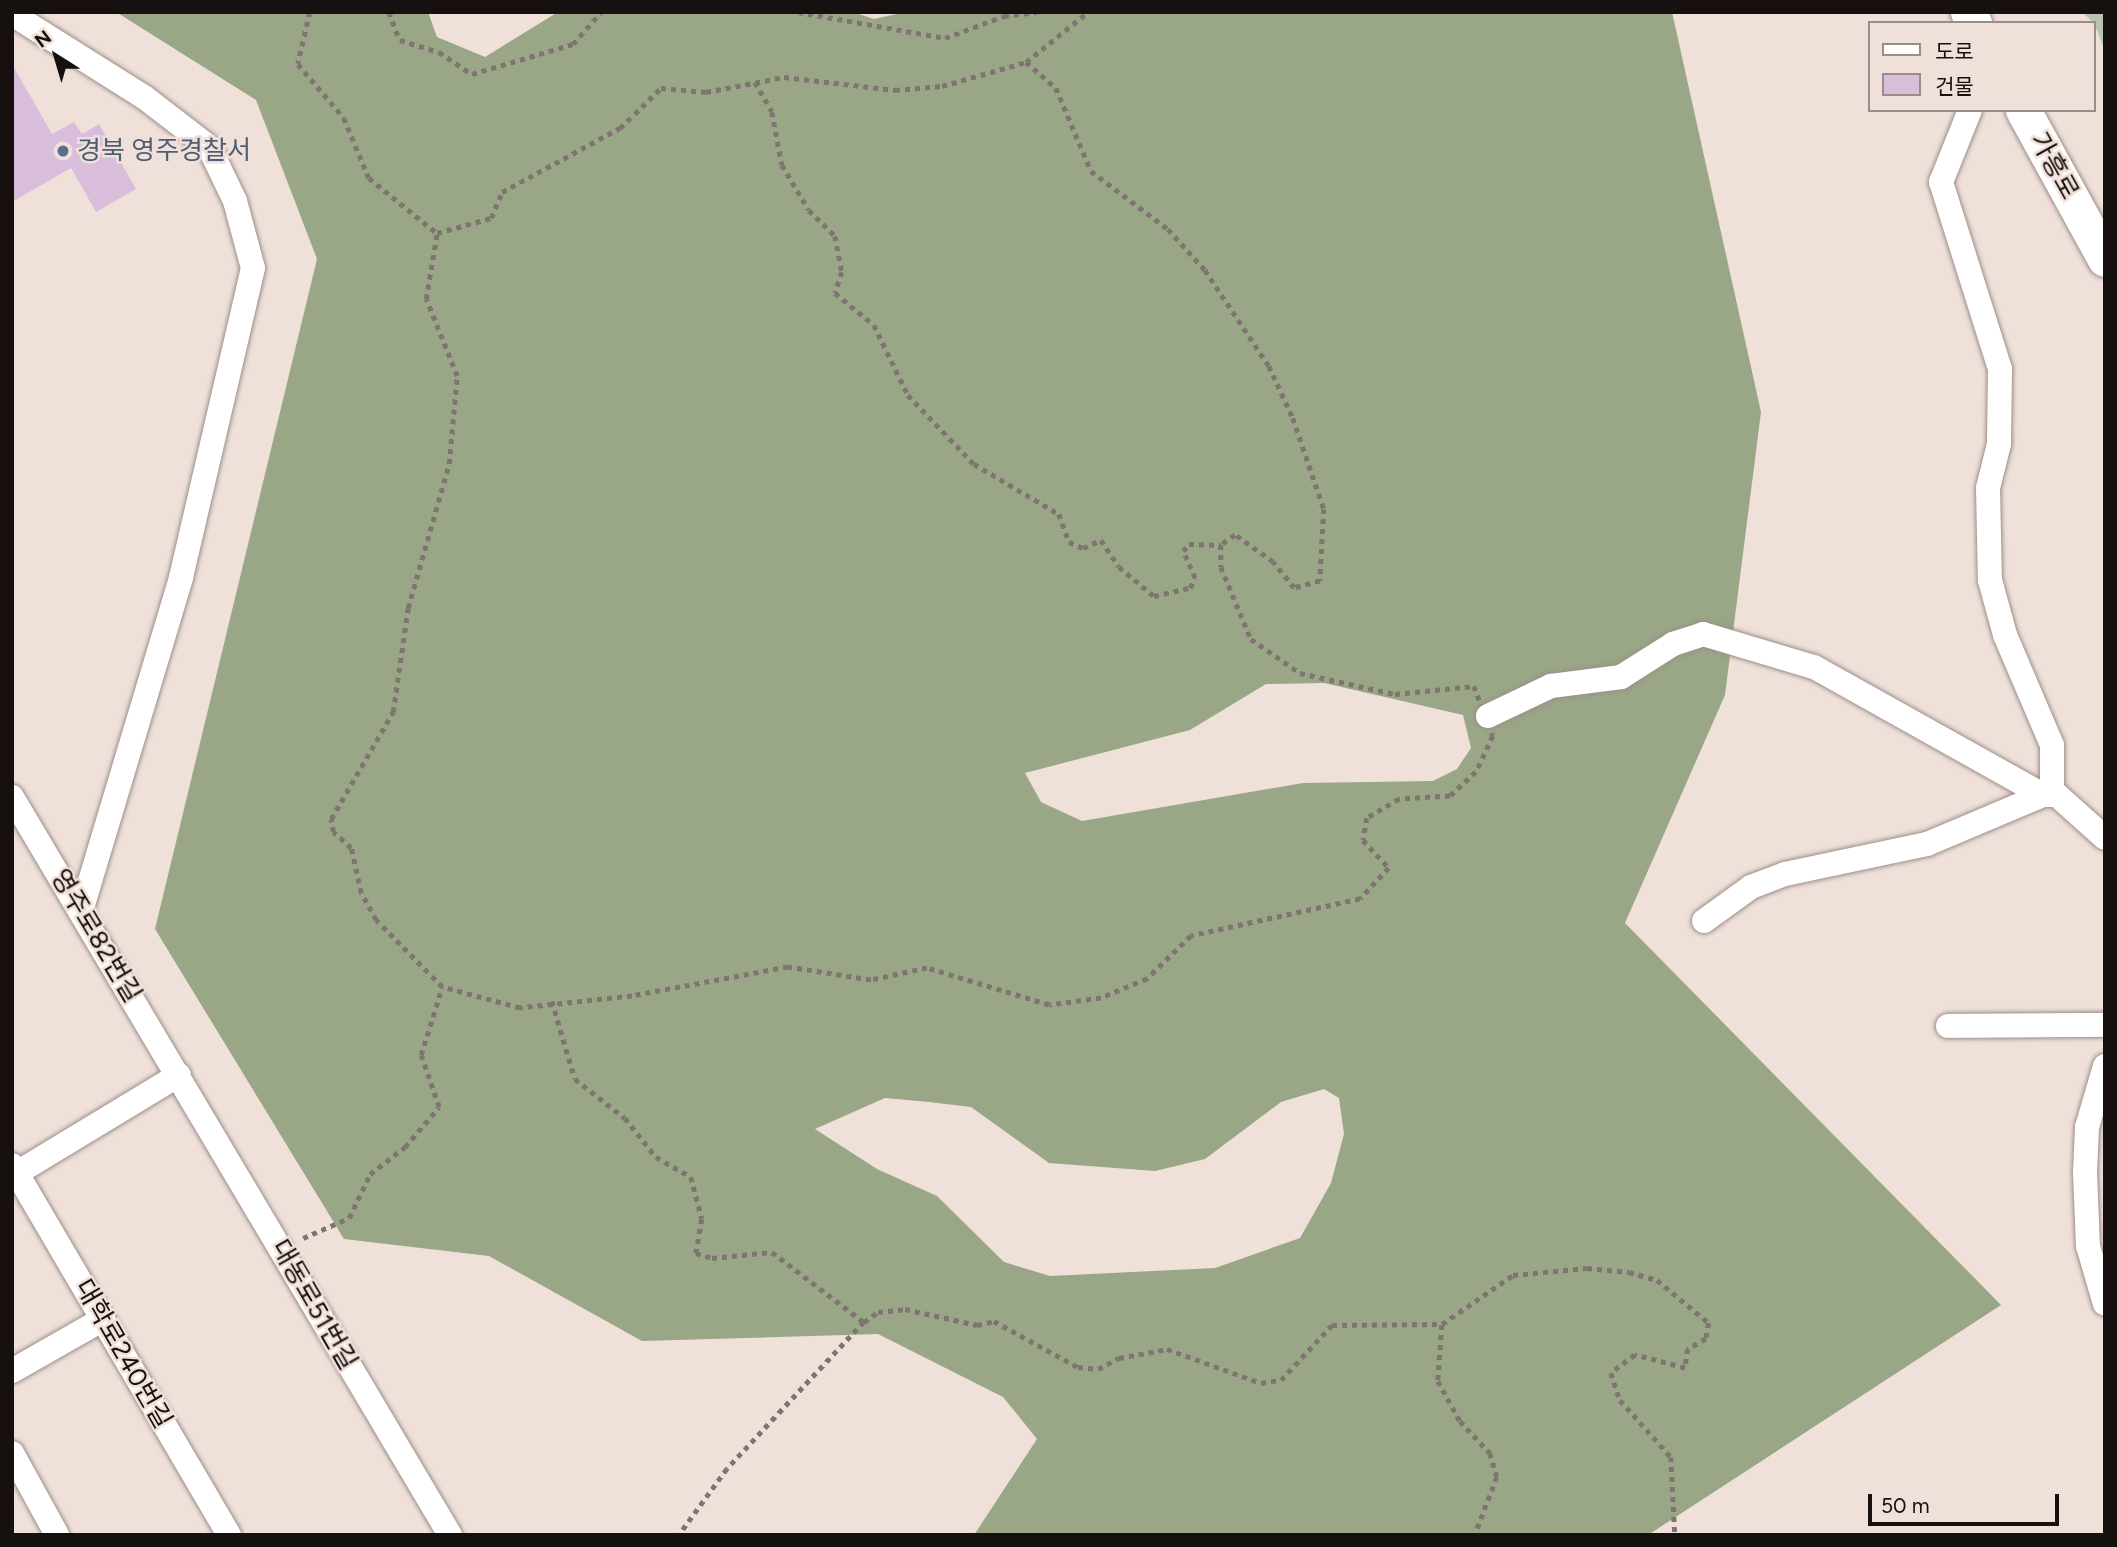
<!DOCTYPE html>
<meta charset="utf-8">
<style>
body{margin:0}
#map{position:relative;width:2117px;height:1547px;overflow:hidden;background:#f0e0da;font-family:Figtree,"Noto Sans KR",sans-serif}
div>[style]{position:absolute}
.green>*{inset:0;background:#bac4ae}
.forest>*{inset:0;background:#99a786}
.building>*{inset:0;background:#d8beda}
.path>*{height:4.5px;margin-top:-2.25px;transform-origin:0;background:repeating-linear-gradient(90deg,#7f7470 0 5px,transparent 0 10px)}
.roads{filter:drop-shadow(0 0 2px #9d8e88) drop-shadow(0 0 2px #9d8e88)}
.street>*{height:24px;margin:-12px;padding:0 12px;transform-origin:12px;border-radius:12px;background:#fff}
.secondary>*{height:35px;margin:-17.5px;padding:0 17.5px;transform-origin:17.5px;border-radius:17.5px;background:#fff}
.dots>*{width:19px;height:19px;translate:-50% -50%;box-sizing:border-box;border:4px solid #f0e0da;border-radius:50%}
span{translate:-50% -50%;white-space:nowrap;text-align:center;line-height:1.15;-webkit-text-stroke:5px #f0e0da;paint-order:stroke}
.service-label{font-size:26px;color:#4e5e75}
.left{translate:0 -50%;text-align:left}
.street-label{font-size:26px;color:#16100e}
.frame{position:absolute;inset:0;border:14px solid #16100e;pointer-events:none}
.legend{position:absolute;left:1868px;top:21px;width:228px;height:91px;box-sizing:border-box;background:#f0e0da;border:2px solid #998d88;margin:0;padding:9px 12px;list-style:none;font-size:21px;color:#16100e}
.legend li{display:flex;align-items:center;gap:14px;height:35px}
.legend b{width:35px;border:2px solid #998d88}
.north{position:absolute;left:21px;top:21px;width:70px;height:70px;-webkit-text-stroke:5px #f0e0da;paint-order:stroke;rotate:323deg;font-size:19px;font-weight:700;line-height:28px;text-align:center;color:#16100e}
.north::after{content:'';display:block;margin:auto;width:24px;height:32px;background:#16100e;clip-path:polygon(50% 0,100% 100%,50% 72%,0 100%)}
.scale{position:absolute;left:1868px;top:1494px;width:191px;height:32px;box-sizing:border-box;border:4px solid #16100e;border-top:0;padding-left:9px;font-size:21px;line-height:24px;white-space:nowrap;color:#16100e;-webkit-text-stroke:5px #f0e0da;paint-order:stroke}
</style>
<div id="map">
<div class="green">
<i style="clip-path:polygon(2082px 12px,2105px 12px,2105px 51px,2094px 23px)"></i>
</div>
<div class="forest">
<i style="clip-path:polygon(evenodd,116px 12px,428px 12px,437px 37px,485px 57px,558px 12px,853px 12px,874px 19px,906px 12px,1672px 12px,1761px 412px,1725px 695px,1625px 923px,2001px 1305px,1648px 1535px,974px 1535px,1037px 1439px,1003px 1397px,878px 1334px,642px 1341px,489px 1256px,344px 1239px,155px 929px,317px 259px,256px 100px,116px 12px,1324px 683px,1463px 715px,1471px 748px,1457px 769px,1433px 781px,1303px 783px,1082px 821px,1041px 802px,1025px 773px,1190px 730px,1266px 684px,1324px 683px,116px 12px,1324px 1089px,1339px 1098px,1344px 1134px,1331px 1183px,1300px 1238px,1215px 1268px,1050px 1276px,1004px 1262px,937px 1196px,877px 1169px,815px 1129px,885px 1098px,929px 1102px,971px 1107px,1049px 1163px,1155px 1171px,1205px 1159px,1281px 1102px,1324px 1089px)"></i>
</div>
<div class="building">
<i style="clip-path:polygon(12px 64px,52px 134px,74px 122px,82px 134px,99px 124px,136px 189px,96px 212px,71px 168px,12px 202px)"></i>
</div>
<div class="path">
<i style="left:310px;top:12px;width:53px;rotate:103deg"></i>
<i style="left:298px;top:64px;width:71px;rotate:49.6deg"></i>
<i style="left:344px;top:118px;width:65px;rotate:67.4deg"></i>
<i style="left:369px;top:178px;width:87px;rotate:39deg"></i>
<i style="left:389px;top:12px;width:30px;rotate:69deg"></i>
<i style="left:400px;top:40px;width:41px;rotate:17.1deg"></i>
<i style="left:439px;top:52px;width:40px;rotate:34deg"></i>
<i style="left:472px;top:74px;width:105px;rotate:-16.5deg"></i>
<i style="left:573px;top:44px;width:43px;rotate:-48.8deg"></i>
<i style="left:798px;top:12px;width:149px;rotate:10deg"></i>
<i style="left:945px;top:38px;width:63px;rotate:-20.4deg"></i>
<i style="left:1004px;top:16px;width:33px;rotate:-7deg"></i>
<i style="left:1026px;top:62px;width:40px;rotate:41deg"></i>
<i style="left:1056px;top:88px;width:90px;rotate:67.1deg"></i>
<i style="left:1091px;top:171px;width:96px;rotate:37deg"></i>
<i style="left:1168px;top:229px;width:55px;rotate:47.9deg"></i>
<i style="left:1205px;top:270px;width:115px;rotate:56.3deg"></i>
<i style="left:1269px;top:366px;width:57px;rotate:65.2deg"></i>
<i style="left:1293px;top:418px;width:96px;rotate:71.2deg"></i>
<i style="left:1324px;top:509px;width:72px;rotate:93.2deg"></i>
<i style="left:1320px;top:581px;width:27px;rotate:165deg"></i>
<i style="left:1294px;top:588px;width:33px;rotate:-129deg"></i>
<i style="left:1273px;top:562px;width:47px;rotate:-144.6deg"></i>
<i style="left:1235px;top:535px;width:17px;rotate:144deg"></i>
<i style="left:1221px;top:545px;width:22px;rotate:90deg"></i>
<i style="left:1221px;top:567px;width:78px;rotate:67.4deg"></i>
<i style="left:1251px;top:639px;width:60px;rotate:34.8deg"></i>
<i style="left:1300px;top:673px;width:97px;rotate:12.5deg"></i>
<i style="left:1395px;top:694px;width:79px;rotate:-5.8deg"></i>
<i style="left:1474px;top:686px;width:53px;rotate:69.2deg"></i>
<i style="left:1493px;top:736px;width:40px;rotate:115deg"></i>
<i style="left:1476px;top:772px;width:35px;rotate:137deg"></i>
<i style="left:1450px;top:796px;width:51px;rotate:176.6deg"></i>
<i style="left:1399px;top:799px;width:37px;rotate:149deg"></i>
<i style="left:1367px;top:818px;width:22px;rotate:100deg"></i>
<i style="left:1363px;top:840px;width:38px;rotate:47deg"></i>
<i style="left:1389px;top:868px;width:42px;rotate:133.1deg"></i>
<i style="left:1360px;top:899px;width:173px;rotate:167.7deg"></i>
<i style="left:1191px;top:936px;width:62px;rotate:135.7deg"></i>
<i style="left:1147px;top:979px;width:50px;rotate:157.6deg"></i>
<i style="left:1101px;top:998px;width:52px;rotate:172.3deg"></i>
<i style="left:1049px;top:1005px;width:127px;rotate:-163.1deg"></i>
<i style="left:927px;top:968px;width:57px;rotate:167.9deg"></i>
<i style="left:871px;top:980px;width:84px;rotate:-171.1deg"></i>
<i style="left:788px;top:967px;width:159px;rotate:169.5deg"></i>
<i style="left:632px;top:996px;width:113px;rotate:173.9deg"></i>
<i style="left:520px;top:1008px;width:81px;rotate:-164.9deg"></i>
<i style="left:442px;top:987px;width:94px;rotate:-134.6deg"></i>
<i style="left:376px;top:920px;width:31px;rotate:-119deg"></i>
<i style="left:361px;top:893px;width:46px;rotate:-102.5deg"></i>
<i style="left:351px;top:848px;width:24px;rotate:-138deg"></i>
<i style="left:333px;top:832px;width:13px;rotate:-99deg"></i>
<i style="left:331px;top:819px;width:124px;rotate:-59.9deg"></i>
<i style="left:393px;top:712px;width:105px;rotate:-81.8deg"></i>
<i style="left:408px;top:608px;width:150px;rotate:-74.1deg"></i>
<i style="left:449px;top:464px;width:88px;rotate:-84.8deg"></i>
<i style="left:457px;top:376px;width:83px;rotate:-111.9deg"></i>
<i style="left:426px;top:299px;width:67px;rotate:-80.5deg"></i>
<i style="left:437px;top:233px;width:56px;rotate:-15.5deg"></i>
<i style="left:491px;top:218px;width:28px;rotate:-67deg"></i>
<i style="left:502px;top:192px;width:134px;rotate:-28.5deg"></i>
<i style="left:620px;top:128px;width:57px;rotate:-44.3deg"></i>
<i style="left:661px;top:88px;width:45px;rotate:5.1deg"></i>
<i style="left:706px;top:92px;width:79px;rotate:-10.9deg"></i>
<i style="left:784px;top:77px;width:112px;rotate:6.7deg"></i>
<i style="left:895px;top:90px;width:47px;rotate:-4.9deg"></i>
<i style="left:942px;top:86px;width:87px;rotate:-15.9deg"></i>
<i style="left:1026px;top:62px;width:80px;rotate:-38.9deg"></i>
<i style="left:755px;top:82px;width:34px;rotate:60deg"></i>
<i style="left:772px;top:112px;width:54px;rotate:79.3deg"></i>
<i style="left:782px;top:165px;width:52px;rotate:59deg"></i>
<i style="left:809px;top:210px;width:37px;rotate:45deg"></i>
<i style="left:835px;top:236px;width:37px;rotate:79deg"></i>
<i style="left:842px;top:272px;width:22px;rotate:108deg"></i>
<i style="left:835px;top:293px;width:50px;rotate:39.4deg"></i>
<i style="left:874px;top:325px;width:78px;rotate:64.1deg"></i>
<i style="left:908px;top:395px;width:95px;rotate:46.3deg"></i>
<i style="left:974px;top:464px;width:99px;rotate:30.5deg"></i>
<i style="left:1059px;top:514px;width:30px;rotate:70deg"></i>
<i style="left:1069px;top:542px;width:15px;rotate:23deg"></i>
<i style="left:1083px;top:548px;width:20px;rotate:-24deg"></i>
<i style="left:1101px;top:540px;width:32px;rotate:56deg"></i>
<i style="left:1119px;top:567px;width:45px;rotate:39.6deg"></i>
<i style="left:1154px;top:596px;width:37px;rotate:-13deg"></i>
<i style="left:1190px;top:588px;width:11px;rotate:-63deg"></i>
<i style="left:1195px;top:578px;width:30px;rotate:-114deg"></i>
<i style="left:1183px;top:551px;width:9px;rotate:-49deg"></i>
<i style="left:1189px;top:544px;width:32px;rotate:2deg"></i>
<i style="left:552px;top:1001px;width:81px;rotate:73.6deg"></i>
<i style="left:575px;top:1079px;width:63px;rotate:38deg"></i>
<i style="left:625px;top:1118px;width:50px;rotate:51.5deg"></i>
<i style="left:656px;top:1157px;width:40px;rotate:29.7deg"></i>
<i style="left:691px;top:1177px;width:43px;rotate:75.3deg"></i>
<i style="left:702px;top:1219px;width:35px;rotate:100deg"></i>
<i style="left:696px;top:1253px;width:17px;rotate:17deg"></i>
<i style="left:712px;top:1258px;width:60px;rotate:-5.7deg"></i>
<i style="left:772px;top:1252px;width:116px;rotate:37.3deg"></i>
<i style="left:864px;top:1322px;width:201px;rotate:133deg"></i>
<i style="left:727px;top:1469px;width:82px;rotate:126deg"></i>
<i style="left:303px;top:1238px;width:50px;rotate:-23.5deg"></i>
<i style="left:349px;top:1218px;width:49px;rotate:-64.5deg"></i>
<i style="left:370px;top:1174px;width:44px;rotate:-37.6deg"></i>
<i style="left:405px;top:1147px;width:52px;rotate:-49.6deg"></i>
<i style="left:439px;top:1107px;width:55px;rotate:-109.1deg"></i>
<i style="left:421px;top:1055px;width:71px;rotate:-72.8deg"></i>
<i style="left:864px;top:1322px;width:17px;rotate:-36deg"></i>
<i style="left:878px;top:1312px;width:27px;rotate:-6deg"></i>
<i style="left:905px;top:1309px;width:74px;rotate:12.5deg"></i>
<i style="left:977px;top:1325px;width:17px;rotate:-13deg"></i>
<i style="left:994px;top:1321px;width:96px;rotate:28.7deg"></i>
<i style="left:1078px;top:1367px;width:20px;rotate:6deg"></i>
<i style="left:1098px;top:1369px;width:24px;rotate:-28deg"></i>
<i style="left:1119px;top:1358px;width:49px;rotate:-10.6deg"></i>
<i style="left:1167px;top:1349px;width:100px;rotate:19.9deg"></i>
<i style="left:1261px;top:1383px;width:20px;rotate:-9deg"></i>
<i style="left:1281px;top:1380px;width:75px;rotate:-47.2deg"></i>
<i style="left:1332px;top:1325px;width:110px;rotate:-0.5deg"></i>
<i style="left:1442px;top:1324px;width:86px;rotate:-34.6deg"></i>
<i style="left:1513px;top:1275px;width:74px;rotate:-5.4deg"></i>
<i style="left:1587px;top:1268px;width:42px;rotate:5.4deg"></i>
<i style="left:1629px;top:1272px;width:29px;rotate:16deg"></i>
<i style="left:1657px;top:1280px;width:67px;rotate:39.6deg"></i>
<i style="left:1709px;top:1323px;width:16px;rotate:101deg"></i>
<i style="left:1706px;top:1339px;width:21px;rotate:151deg"></i>
<i style="left:1688px;top:1349px;width:19px;rotate:99deg"></i>
<i style="left:1685px;top:1368px;width:52px;rotate:-165.4deg"></i>
<i style="left:1635px;top:1355px;width:30px;rotate:143deg"></i>
<i style="left:1611px;top:1373px;width:28px;rotate:72deg"></i>
<i style="left:1620px;top:1400px;width:76px;rotate:48.2deg"></i>
<i style="left:1671px;top:1457px;width:78px;rotate:87.1deg"></i>
<i style="left:1442px;top:1325px;width:56px;rotate:94.1deg"></i>
<i style="left:1438px;top:1381px;width:46px;rotate:61.2deg"></i>
<i style="left:1460px;top:1421px;width:44px;rotate:46.8deg"></i>
<i style="left:1490px;top:1453px;width:25px;rotate:74deg"></i>
<i style="left:1497px;top:1477px;width:62px;rotate:110.8deg"></i>
</div>
<div class="roads">
<div class="street">
<i style="left:12px;top:14px;width:156px;rotate:32.2deg"></i>
<i style="left:144px;top:97px;width:82px;rotate:37.6deg"></i>
<i style="left:209px;top:147px;width:60px;rotate:64.3deg"></i>
<i style="left:235px;top:201px;width:69px;rotate:75deg"></i>
<i style="left:253px;top:268px;width:318px;rotate:103.1deg"></i>
<i style="left:181px;top:578px;width:348px;rotate:106.7deg"></i>
<i style="left:1970px;top:110px;width:78px;rotate:111.9deg"></i>
<i style="left:1941px;top:182px;width:196px;rotate:72.5deg"></i>
<i style="left:2000px;top:369px;width:75px;rotate:90.8deg"></i>
<i style="left:1999px;top:444px;width:45px;rotate:104deg"></i>
<i style="left:1988px;top:488px;width:92px;rotate:88.8deg"></i>
<i style="left:1990px;top:580px;width:57px;rotate:74.7deg"></i>
<i style="left:2005px;top:635px;width:120px;rotate:66.9deg"></i>
<i style="left:2052px;top:745px;width:50px;rotate:90deg"></i>
<i style="left:1488px;top:716px;width:70px;rotate:-25.5deg"></i>
<i style="left:1551px;top:686px;width:71px;rotate:-7.3deg"></i>
<i style="left:1621px;top:677px;width:62px;rotate:-32.4deg"></i>
<i style="left:1673px;top:644px;width:32px;rotate:-18deg"></i>
<i style="left:1703px;top:634px;width:116px;rotate:16.6deg"></i>
<i style="left:1814px;top:667px;width:262px;rotate:29.2deg"></i>
<i style="left:12px;top:797px;width:858px;rotate:59.31deg"></i>
<i style="left:1704px;top:921px;width:58px;rotate:-35.9deg"></i>
<i style="left:1751px;top:887px;width:36px;rotate:-21deg"></i>
<i style="left:1785px;top:874px;width:145px;rotate:-11.9deg"></i>
<i style="left:1927px;top:844px;width:126px;rotate:-22.9deg"></i>
<i style="left:2043px;top:795px;width:14px"></i>
<i style="left:2057px;top:795px;width:64px;rotate:41.9deg"></i>
<i style="left:1948px;top:1026px;width:157px;rotate:-0.4deg"></i>
<i style="left:2105px;top:1066px;width:64px;rotate:106.4deg"></i>
<i style="left:2087px;top:1127px;width:45px;rotate:92.5deg"></i>
<i style="left:2085px;top:1172px;width:74px;rotate:87.7deg"></i>
<i style="left:2088px;top:1246px;width:60px;rotate:73.7deg"></i>
<i style="left:12px;top:1165px;width:429px;rotate:59.6deg"></i>
<i style="left:12px;top:1176px;width:195px;rotate:-31.2deg"></i>
<i style="left:12px;top:1371px;width:105px;rotate:-29.7deg"></i>
<i style="left:12px;top:1453px;width:94px;rotate:61.2deg"></i>
</div>
<div class="secondary">
<i style="left:1968px;top:12px;width:13px;rotate:61deg"></i>
<i style="left:2023px;top:110px;width:170px;rotate:61.2deg"></i>
</div>
</div>
<div class="dots">
<i style="left:63px;top:151px;background:#5c6f8a"></i>
</div>
<div class="service-label">
<span class="left" style="left:77px;top:151px">경북 영주경찰서</span>
</div>
<div class="street-label">
<span style="left:2054px;top:166px;rotate:61deg">가흥로</span>
<span style="left:96px;top:936px;rotate:59deg">영주로82번길</span>
<span style="left:314px;top:1305px;rotate:60deg">대동로51번길</span>
<span style="left:123px;top:1354px;rotate:60deg">대학로240번길</span>
</div>
<div class="frame"></div>
<ul class="legend">
<li><b style="height:9px;background:#fff"></b>도로</li>
<li><b style="height:19px;background:#d8beda"></b>건물</li>
</ul>
<div class="north">N</div>
<div class="scale">50 m</div>
</div>
